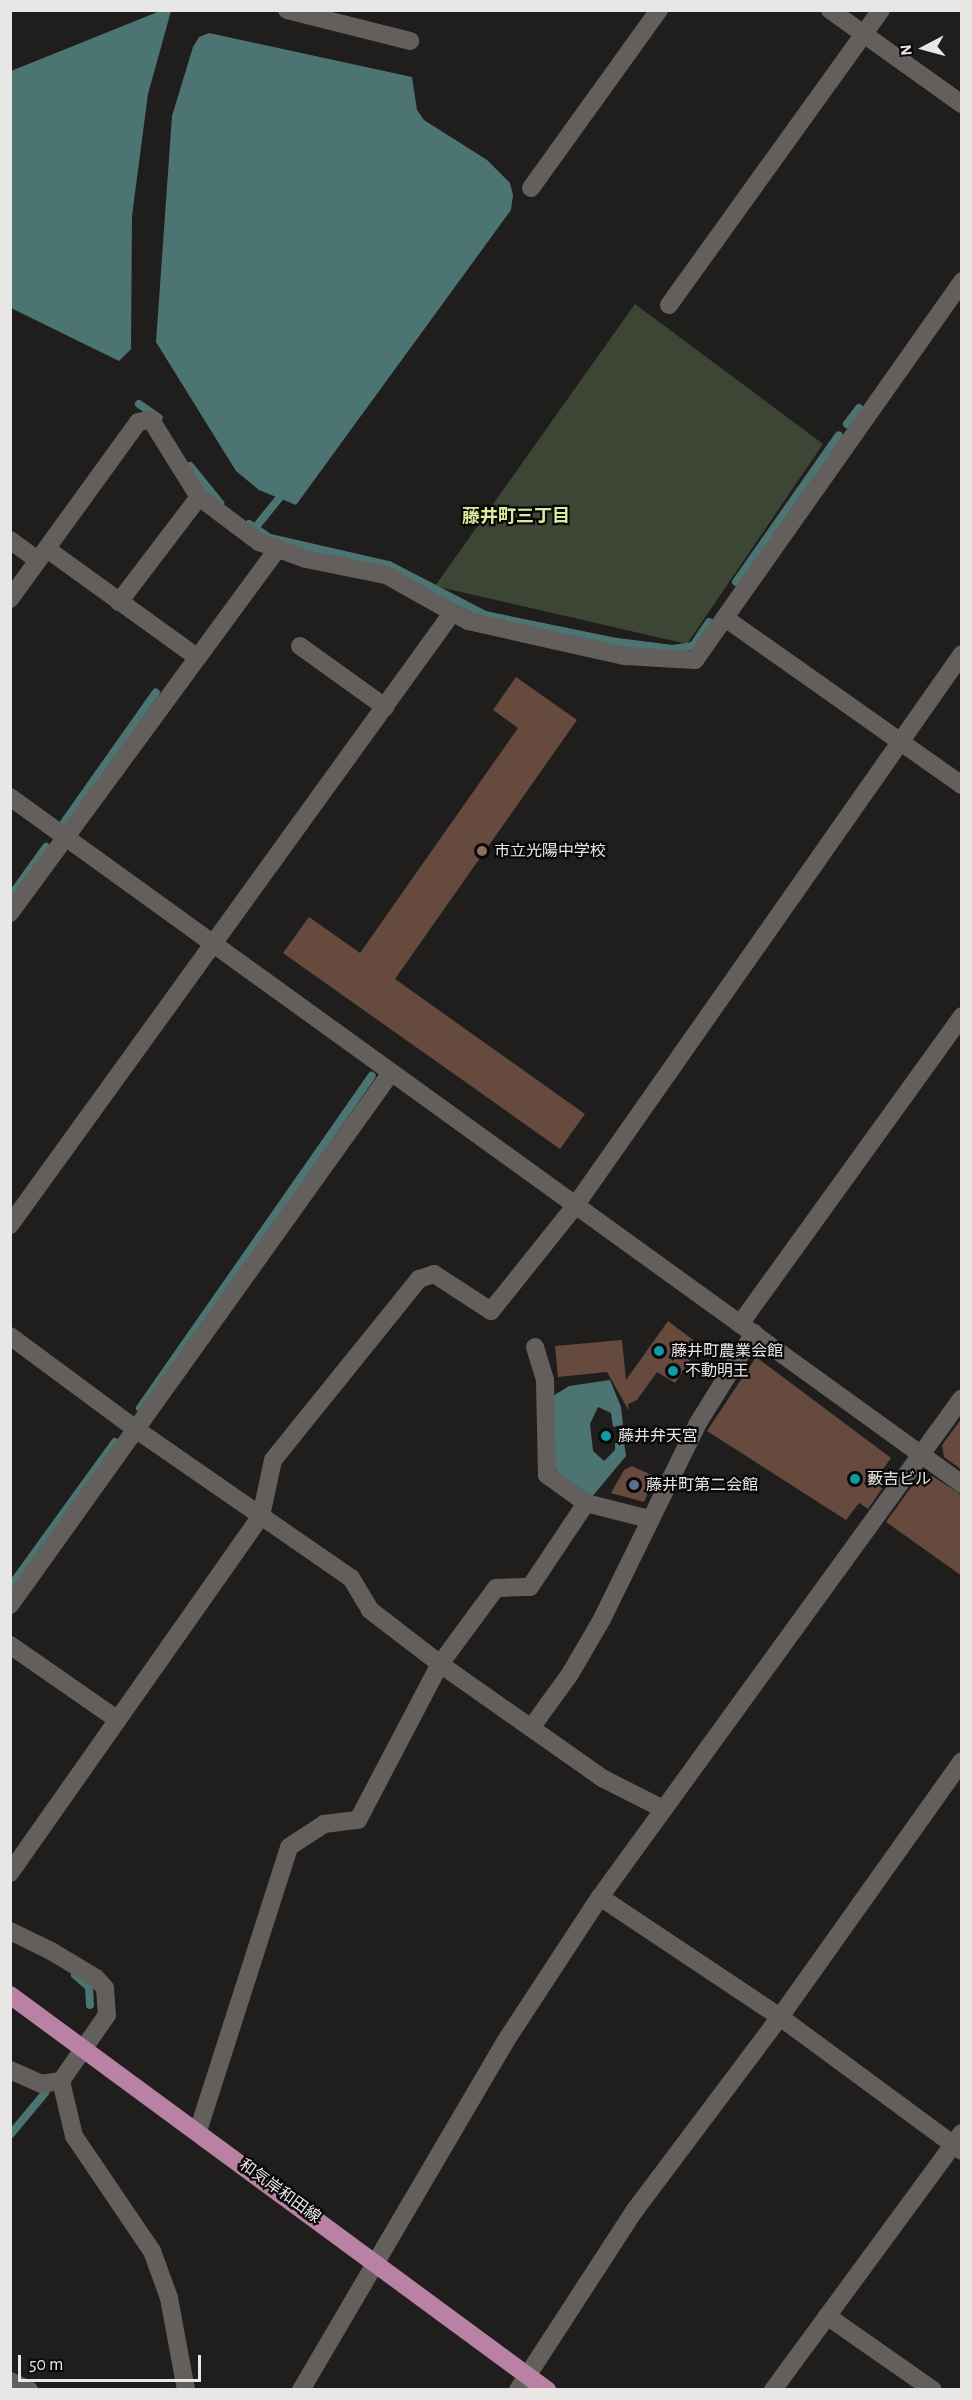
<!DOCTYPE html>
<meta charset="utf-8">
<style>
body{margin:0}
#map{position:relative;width:972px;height:2400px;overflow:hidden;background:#201e1d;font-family:"Alegreya Sans","Noto Sans JP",sans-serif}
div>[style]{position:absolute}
.green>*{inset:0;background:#3d4635}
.water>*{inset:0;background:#4c7473}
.stream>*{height:8px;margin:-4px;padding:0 4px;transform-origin:4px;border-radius:4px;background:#4c7473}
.building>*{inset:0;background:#664a3d}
.minor>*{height:18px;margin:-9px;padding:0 9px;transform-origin:9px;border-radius:9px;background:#625f5d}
.major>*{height:18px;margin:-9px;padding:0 9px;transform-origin:9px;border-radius:9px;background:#b981a3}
.dots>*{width:16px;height:16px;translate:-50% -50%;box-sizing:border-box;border:3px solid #090808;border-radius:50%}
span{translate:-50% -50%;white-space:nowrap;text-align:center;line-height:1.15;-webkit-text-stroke:4.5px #090808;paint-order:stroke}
.poi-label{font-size:16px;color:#e9e7e6}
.left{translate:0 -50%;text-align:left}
.street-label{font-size:16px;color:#e9e7e6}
.neighbourhood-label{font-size:18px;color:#ddeb9e;font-weight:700}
.frame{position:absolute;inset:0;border:12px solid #e9e7e6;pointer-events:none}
.north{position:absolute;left:894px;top:18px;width:60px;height:60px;-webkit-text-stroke:4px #090808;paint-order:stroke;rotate:264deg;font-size:16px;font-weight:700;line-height:24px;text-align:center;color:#e9e7e6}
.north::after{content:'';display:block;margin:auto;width:21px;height:27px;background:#e9e7e6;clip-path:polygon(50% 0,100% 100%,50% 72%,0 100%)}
.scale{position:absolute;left:18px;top:2355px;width:183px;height:27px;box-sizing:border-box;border:3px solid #e9e7e6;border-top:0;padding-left:8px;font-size:18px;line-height:21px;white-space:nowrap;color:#e9e7e6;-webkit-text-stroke:4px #090808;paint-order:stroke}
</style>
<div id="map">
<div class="green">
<i style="clip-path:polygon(635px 304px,823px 444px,687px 644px,435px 586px)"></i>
</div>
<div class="water">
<i style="clip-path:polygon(160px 11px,171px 11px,148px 94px,132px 216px,131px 349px,119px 361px,11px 308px,11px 71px)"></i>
<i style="clip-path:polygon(209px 33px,412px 77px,417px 110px,424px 120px,487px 160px,510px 183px,513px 195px,511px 210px,296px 505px,259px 490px,236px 471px,156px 342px,172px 116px,193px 47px,199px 37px)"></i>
<i style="clip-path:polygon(610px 1380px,621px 1407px,623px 1425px,613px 1427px,611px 1413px,598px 1407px,590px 1424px,593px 1451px,604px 1461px,615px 1450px,615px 1443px,624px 1442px,626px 1456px,591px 1498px,552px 1467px,553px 1396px,569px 1386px)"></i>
</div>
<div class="stream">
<i style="left:139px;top:404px;width:24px;rotate:35deg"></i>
<i style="left:847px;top:424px;width:20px;rotate:-53deg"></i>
<i style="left:190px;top:466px;width:48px;rotate:51deg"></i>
<i style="left:249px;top:524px;width:25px;rotate:34deg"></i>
<i style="left:270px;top:538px;width:122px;rotate:12.8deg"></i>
<i style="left:389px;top:565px;width:108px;rotate:27.5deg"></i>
<i style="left:485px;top:615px;width:135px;rotate:11.6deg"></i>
<i style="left:617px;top:642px;width:56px;rotate:7.1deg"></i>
<i style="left:673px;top:649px;width:20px;rotate:-9deg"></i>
<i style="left:693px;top:646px;width:29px;rotate:-56deg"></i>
<i style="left:255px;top:528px;width:38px;rotate:-51deg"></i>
<i style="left:736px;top:582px;width:179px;rotate:-55deg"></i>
<i style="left:63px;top:824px;width:161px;rotate:-54.8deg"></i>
<i style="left:10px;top:897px;width:62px;rotate:-54.2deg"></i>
<i style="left:140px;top:1408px;width:405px;rotate:-55.1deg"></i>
<i style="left:10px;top:1587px;width:179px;rotate:-54.1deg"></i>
<i style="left:75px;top:1975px;width:18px;rotate:41deg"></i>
<i style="left:89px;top:1987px;width:18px;rotate:87deg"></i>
<i style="left:10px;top:2135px;width:55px;rotate:-50.2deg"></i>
</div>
<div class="building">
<i style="clip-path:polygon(516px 677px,577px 720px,395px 979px,585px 1114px,560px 1149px,283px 953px,309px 917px,360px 953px,518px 728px,493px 710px)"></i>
<i style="clip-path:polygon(668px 1321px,700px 1345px,675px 1383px,657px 1372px,637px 1400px,628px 1404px,629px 1411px,607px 1372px,558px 1377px,555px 1346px,622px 1340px,626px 1380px)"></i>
<i style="clip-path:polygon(756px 1357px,891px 1458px,871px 1486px,886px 1483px,868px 1509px,859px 1503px,846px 1520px,707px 1431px)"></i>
<i style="clip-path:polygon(962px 1418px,962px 1470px,944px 1457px,942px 1445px)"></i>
<i style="clip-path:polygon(632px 1466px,656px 1477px,644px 1502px,611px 1493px,624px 1470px)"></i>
<i style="clip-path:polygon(932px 1476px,962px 1495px,962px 1576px,886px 1522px,917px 1479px)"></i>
</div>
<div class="minor">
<i style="left:287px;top:10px;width:127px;rotate:14.1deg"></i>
<i style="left:830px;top:10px;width:162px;rotate:35.5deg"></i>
<i style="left:531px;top:188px;width:219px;rotate:-54.3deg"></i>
<i style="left:669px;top:305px;width:363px;rotate:-54.3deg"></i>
<i style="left:10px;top:540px;width:34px;rotate:36deg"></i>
<i style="left:47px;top:549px;width:185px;rotate:35.8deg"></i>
<i style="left:10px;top:599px;width:218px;rotate:-54.1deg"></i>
<i style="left:138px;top:422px;width:13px;rotate:-9deg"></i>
<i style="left:151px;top:420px;width:91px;rotate:58.1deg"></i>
<i style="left:199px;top:497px;width:75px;rotate:36.9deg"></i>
<i style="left:259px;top:542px;width:50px;rotate:19.9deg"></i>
<i style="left:306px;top:559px;width:82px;rotate:11.3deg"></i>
<i style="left:386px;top:575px;width:94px;rotate:29.3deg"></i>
<i style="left:468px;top:621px;width:161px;rotate:12.6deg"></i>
<i style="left:625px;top:656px;width:70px;rotate:3.3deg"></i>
<i style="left:695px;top:660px;width:464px;rotate:-54.8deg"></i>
<i style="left:119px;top:602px;width:132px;rotate:-52.7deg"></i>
<i style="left:725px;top:618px;width:290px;rotate:35.2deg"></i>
<i style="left:300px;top:646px;width:105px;rotate:35.7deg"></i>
<i style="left:10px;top:797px;width:1174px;rotate:35.82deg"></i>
<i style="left:10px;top:913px;width:451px;rotate:-53.7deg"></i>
<i style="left:10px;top:1225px;width:755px;rotate:-54.16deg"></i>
<i style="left:740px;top:1324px;width:380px;rotate:-54.2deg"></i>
<i style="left:10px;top:1336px;width:158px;rotate:36.5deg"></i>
<i style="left:137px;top:1430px;width:260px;rotate:34.7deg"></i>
<i style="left:351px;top:1578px;width:37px;rotate:59deg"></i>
<i style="left:370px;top:1610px;width:88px;rotate:37.6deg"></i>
<i style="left:440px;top:1664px;width:198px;rotate:35.1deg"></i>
<i style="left:602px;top:1778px;width:68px;rotate:26.9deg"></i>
<i style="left:535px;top:1347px;width:34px;rotate:73deg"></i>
<i style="left:545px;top:1380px;width:95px;rotate:88.8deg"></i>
<i style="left:547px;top:1475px;width:48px;rotate:35.7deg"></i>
<i style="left:10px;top:1605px;width:653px;rotate:-54.41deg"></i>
<i style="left:10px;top:1645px;width:131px;rotate:34.8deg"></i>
<i style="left:531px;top:1728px;width:67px;rotate:-54.2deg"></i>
<i style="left:570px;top:1674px;width:64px;rotate:-59.8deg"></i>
<i style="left:602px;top:1619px;width:218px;rotate:-63.9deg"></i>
<i style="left:698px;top:1423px;width:106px;rotate:-58.1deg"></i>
<i style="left:10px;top:1873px;width:436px;rotate:-54.9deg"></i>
<i style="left:261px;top:1516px;width:57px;rotate:-77.9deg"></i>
<i style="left:273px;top:1460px;width:233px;rotate:-51.1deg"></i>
<i style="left:419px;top:1279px;width:16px;rotate:-18deg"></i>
<i style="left:434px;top:1274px;width:68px;rotate:33deg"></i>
<i style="left:491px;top:1311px;width:134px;rotate:-51.3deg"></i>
<i style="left:575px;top:1206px;width:674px;rotate:-54.97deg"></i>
<i style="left:600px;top:1897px;width:216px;rotate:33.7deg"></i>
<i style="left:780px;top:2017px;width:226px;rotate:36.4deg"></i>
<i style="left:10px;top:1931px;width:46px;rotate:26deg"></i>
<i style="left:51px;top:1951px;width:52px;rotate:31deg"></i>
<i style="left:96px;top:1978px;width:13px;rotate:48deg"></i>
<i style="left:105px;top:1988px;width:27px;rotate:86deg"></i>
<i style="left:107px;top:2015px;width:80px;rotate:124.9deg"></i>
<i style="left:61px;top:2081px;width:57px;rotate:76.7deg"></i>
<i style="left:74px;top:2136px;width:139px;rotate:55.9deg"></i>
<i style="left:152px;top:2251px;width:50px;rotate:70.1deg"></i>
<i style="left:169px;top:2298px;width:94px;rotate:79.5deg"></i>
<i style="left:10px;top:2070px;width:34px;rotate:24deg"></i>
<i style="left:41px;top:2084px;width:20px;rotate:-9deg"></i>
<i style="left:198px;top:2131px;width:298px;rotate:-72.2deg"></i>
<i style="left:289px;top:1847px;width:42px;rotate:-33.3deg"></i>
<i style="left:324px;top:1824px;width:34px;rotate:-7deg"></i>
<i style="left:358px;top:1820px;width:176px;rotate:-62.3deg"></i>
<i style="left:440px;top:1664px;width:94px;rotate:-53.6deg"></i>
<i style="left:496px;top:1588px;width:34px;rotate:-2deg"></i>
<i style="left:530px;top:1587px;width:101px;rotate:-56.3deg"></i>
<i style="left:586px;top:1503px;width:65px;rotate:14.3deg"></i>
<i style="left:827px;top:2316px;width:129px;rotate:34.9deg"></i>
<i style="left:10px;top:2381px;width:21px;rotate:25deg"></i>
<i style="left:301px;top:2390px;width:403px;rotate:-59.6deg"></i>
<i style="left:505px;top:2042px;width:173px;rotate:-56.8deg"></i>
<i style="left:600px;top:1897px;width:616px;rotate:-54.04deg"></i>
<i style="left:518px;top:2390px;width:215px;rotate:-57deg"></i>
<i style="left:635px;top:2210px;width:241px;rotate:-53.1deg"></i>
<i style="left:780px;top:2017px;width:314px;rotate:-54.6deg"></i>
<i style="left:773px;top:2390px;width:319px;rotate:-53.7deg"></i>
</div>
<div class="major">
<i style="left:10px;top:1995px;width:667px;rotate:36.34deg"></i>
</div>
<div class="dots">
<i style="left:482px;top:851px;background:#8d6e63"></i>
<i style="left:659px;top:1351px;background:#0f9aa8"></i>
<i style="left:673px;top:1371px;background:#0f9aa8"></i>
<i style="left:606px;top:1436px;background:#0f9aa8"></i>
<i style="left:855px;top:1479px;background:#0f9aa8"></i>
<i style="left:634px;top:1485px;background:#5c6f8a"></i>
</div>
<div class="poi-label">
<span class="left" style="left:494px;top:851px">市立光陽中学校</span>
<span class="left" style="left:671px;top:1351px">藤井町農業会館</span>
<span class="left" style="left:685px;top:1371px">不動明王</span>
<span class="left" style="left:618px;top:1436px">藤井弁天宮</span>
<span class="left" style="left:867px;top:1479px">藪吉ビル</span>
<span class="left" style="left:646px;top:1485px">藤井町第二会館</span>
</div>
<div class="street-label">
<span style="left:280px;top:2191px;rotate:36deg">和気岸和田線</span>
</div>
<div class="neighbourhood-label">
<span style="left:516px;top:517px">藤井町三丁目</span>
</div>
<div class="frame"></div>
<div class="north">N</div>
<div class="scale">50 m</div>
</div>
